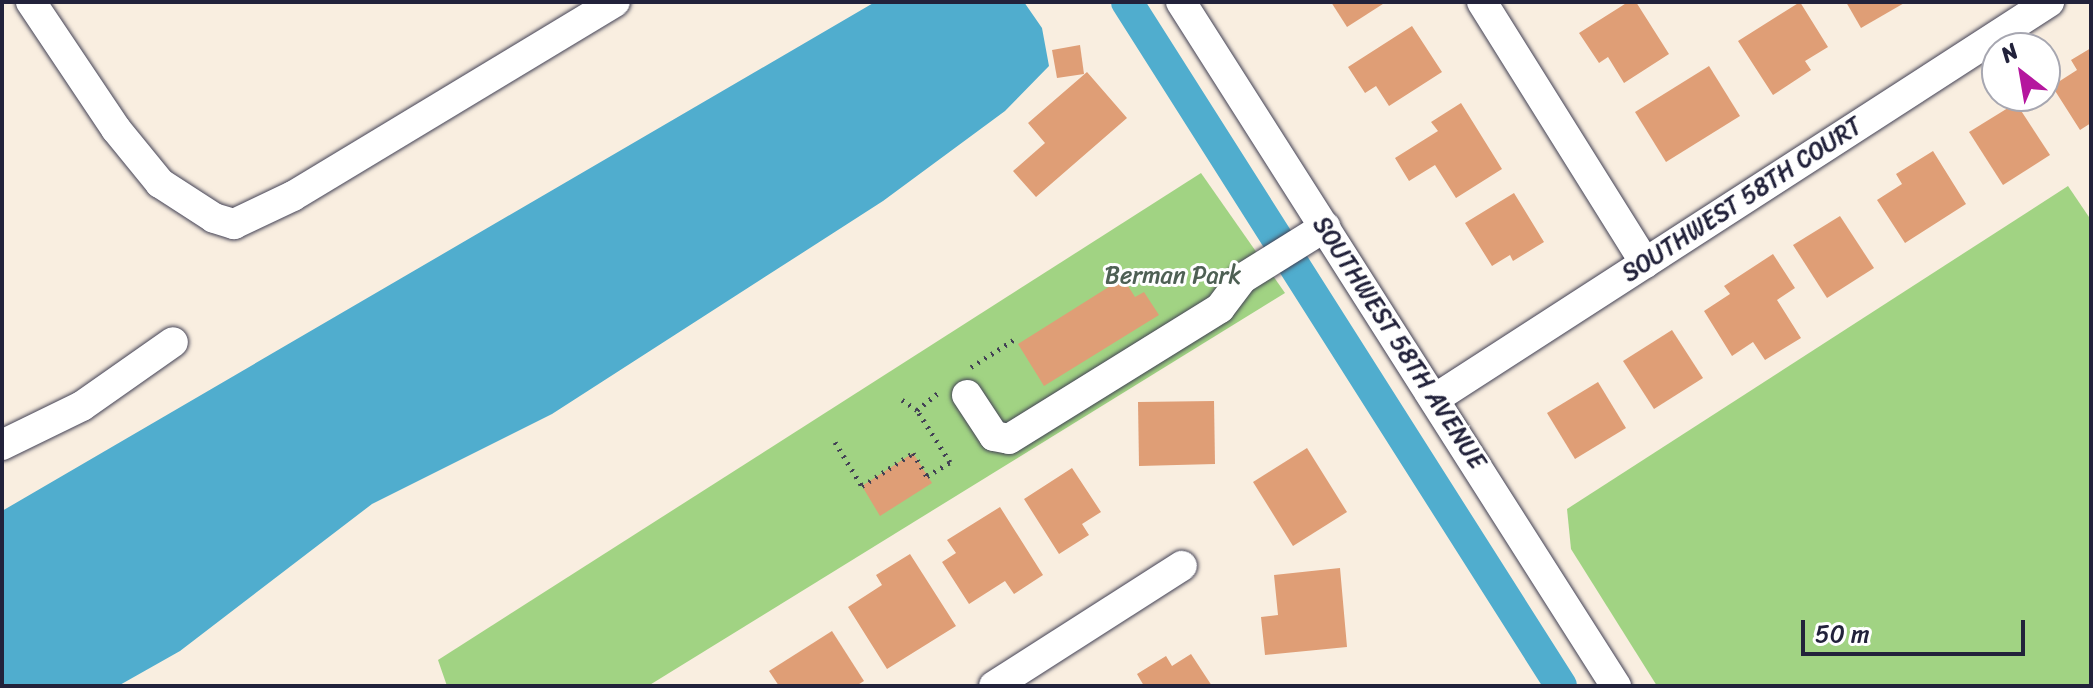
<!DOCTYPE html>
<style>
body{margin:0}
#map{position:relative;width:2093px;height:688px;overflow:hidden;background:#f9eee0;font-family:Sriracha,sans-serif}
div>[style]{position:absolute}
.green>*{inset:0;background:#a1d383}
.water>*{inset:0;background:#50adce}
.canal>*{height:32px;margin:-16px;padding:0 16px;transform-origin:16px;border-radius:16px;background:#50adce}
.building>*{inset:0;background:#df9e76}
.path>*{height:5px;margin-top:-2.5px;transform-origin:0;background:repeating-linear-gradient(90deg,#424154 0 2px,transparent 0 8px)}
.roads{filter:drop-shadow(0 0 2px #424154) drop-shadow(0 0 2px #424154)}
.minor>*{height:30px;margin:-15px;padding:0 15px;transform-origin:15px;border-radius:15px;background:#fff}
span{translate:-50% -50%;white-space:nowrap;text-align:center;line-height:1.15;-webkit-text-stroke:6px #fff;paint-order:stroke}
.street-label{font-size:24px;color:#22223b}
.park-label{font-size:24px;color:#4e6054}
.frame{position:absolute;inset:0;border:4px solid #22223b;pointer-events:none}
.north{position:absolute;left:1981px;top:32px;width:80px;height:80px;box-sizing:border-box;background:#fff;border:2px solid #a7a7b1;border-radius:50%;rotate:329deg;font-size:22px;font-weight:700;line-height:32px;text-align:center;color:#22223b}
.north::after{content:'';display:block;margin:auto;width:28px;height:36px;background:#b5179e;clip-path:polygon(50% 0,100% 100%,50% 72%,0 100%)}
.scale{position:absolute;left:1801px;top:620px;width:224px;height:36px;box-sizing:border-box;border:4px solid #22223b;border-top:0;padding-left:10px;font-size:24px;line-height:28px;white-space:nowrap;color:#22223b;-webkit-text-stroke:6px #fff;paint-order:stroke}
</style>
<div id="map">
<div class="green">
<i style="clip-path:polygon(1201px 173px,1285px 293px,648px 686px,447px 686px,438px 660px)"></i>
<i style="clip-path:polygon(2068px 186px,2091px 220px,2091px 686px,1657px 686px,1571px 549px,1567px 509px)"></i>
</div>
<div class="water">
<i style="clip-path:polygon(875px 2px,1024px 2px,1042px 28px,1049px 66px,1005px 111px,883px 201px,552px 414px,372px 504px,180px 651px,118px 686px,2px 686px,2px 511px)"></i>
</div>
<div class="canal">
<i style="left:1127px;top:2px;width:810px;rotate:57.6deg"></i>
</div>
<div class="building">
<i style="clip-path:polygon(1331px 2px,1386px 2px,1347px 27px)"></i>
<i style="clip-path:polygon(1628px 2px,1636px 2px,1669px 54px,1624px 83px,1608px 57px,1599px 63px,1579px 33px)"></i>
<i style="clip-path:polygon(1800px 2px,1828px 47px,1805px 61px,1811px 70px,1773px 95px,1738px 41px)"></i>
<i style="clip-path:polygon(1846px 2px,1906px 2px,1861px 28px)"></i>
<i style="clip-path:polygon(1412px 26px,1442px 72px,1389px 106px,1376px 86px,1365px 93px,1348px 67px)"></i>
<i style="clip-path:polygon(1080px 45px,1084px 74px,1057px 78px,1052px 50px)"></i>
<i style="clip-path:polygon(2091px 48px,2091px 123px,2080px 130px,2052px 86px,2077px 70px,2071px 60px)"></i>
<i style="clip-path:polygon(1709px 66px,1740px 116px,1666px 162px,1635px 112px)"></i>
<i style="clip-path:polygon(1087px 72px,1127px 118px,1036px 197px,1013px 171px,1045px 143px,1028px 123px)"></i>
<i style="clip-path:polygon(1461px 103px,1502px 169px,1456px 198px,1435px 165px,1409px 181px,1395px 158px,1438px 131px,1431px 122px)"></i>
<i style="clip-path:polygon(2016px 103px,2050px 155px,2003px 185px,1969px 132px)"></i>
<i style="clip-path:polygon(1933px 151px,1966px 204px,1905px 243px,1877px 200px,1902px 184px,1896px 174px)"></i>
<i style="clip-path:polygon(1514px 193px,1544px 242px,1513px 261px,1510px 255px,1492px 266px,1465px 223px)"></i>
<i style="clip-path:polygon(1840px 216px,1874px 268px,1827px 298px,1793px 245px)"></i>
<i style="clip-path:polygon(1773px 254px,1795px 288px,1777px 300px,1801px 338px,1765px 360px,1753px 342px,1732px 356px,1704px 311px,1730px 294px,1724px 286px)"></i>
<i style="clip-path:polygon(1123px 278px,1135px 297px,1144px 292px,1159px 315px,1044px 386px,1018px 344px)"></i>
<i style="clip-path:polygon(1672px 330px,1703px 378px,1654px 409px,1623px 361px)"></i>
<i style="clip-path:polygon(1598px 382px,1626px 428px,1575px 459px,1547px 413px)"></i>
<i style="clip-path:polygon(1214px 401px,1215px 464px,1139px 466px,1138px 402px)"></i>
<i style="clip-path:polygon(1307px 448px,1347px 512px,1293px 546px,1253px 482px)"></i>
<i style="clip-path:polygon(913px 453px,932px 483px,880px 516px,862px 486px)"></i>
<i style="clip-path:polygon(1072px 468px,1101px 512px,1082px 524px,1089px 535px,1059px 554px,1024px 499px)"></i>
<i style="clip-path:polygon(1000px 507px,1043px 575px,1014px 594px,1005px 581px,969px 604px,942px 562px,956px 553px,947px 540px)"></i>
<i style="clip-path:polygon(910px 554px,956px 626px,887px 669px,848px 607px,882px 585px,876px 575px)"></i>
<i style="clip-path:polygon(1340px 568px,1347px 647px,1265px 655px,1261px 617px,1278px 615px,1274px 575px)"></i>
<i style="clip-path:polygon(832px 631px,864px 681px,856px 686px,779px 686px,769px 671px)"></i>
<i style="clip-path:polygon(1191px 654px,1212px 686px,1144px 686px,1137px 674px,1166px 656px,1172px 666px)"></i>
</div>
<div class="path">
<i style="left:971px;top:367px;width:52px;rotate:-32.5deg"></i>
<i style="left:917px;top:410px;width:27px;rotate:-39deg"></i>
<i style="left:835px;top:442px;width:52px;rotate:58.5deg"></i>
<i style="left:862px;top:486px;width:61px;rotate:-32.9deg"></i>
<i style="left:913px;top:453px;width:27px;rotate:59deg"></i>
<i style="left:927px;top:476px;width:27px;rotate:-31deg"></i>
<i style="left:950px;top:462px;width:62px;rotate:-122.4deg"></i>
<i style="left:917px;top:410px;width:18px;rotate:-146deg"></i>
</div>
<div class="roads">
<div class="minor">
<i style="left:31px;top:2px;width:153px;rotate:56.2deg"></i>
<i style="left:116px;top:129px;width:70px;rotate:50.8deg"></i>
<i style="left:160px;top:183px;width:64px;rotate:32.9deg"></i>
<i style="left:214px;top:218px;width:21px;rotate:17deg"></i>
<i style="left:234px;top:224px;width:65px;rotate:-25.4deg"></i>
<i style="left:293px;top:196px;width:376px;rotate:-31.1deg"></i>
<i style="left:1181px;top:2px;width:811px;rotate:57.55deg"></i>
<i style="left:1482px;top:2px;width:308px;rotate:58deg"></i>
<i style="left:967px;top:395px;width:49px;rotate:56.6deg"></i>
<i style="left:994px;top:436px;width:15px;rotate:11deg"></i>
<i style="left:1009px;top:439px;width:248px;rotate:-31.8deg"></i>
<i style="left:1220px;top:308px;width:38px;rotate:-53deg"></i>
<i style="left:1243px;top:278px;width:97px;rotate:-31.9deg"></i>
<i style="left:1436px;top:398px;width:730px;rotate:-32.86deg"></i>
<i style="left:2px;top:445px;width:89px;rotate:-26deg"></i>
<i style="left:82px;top:406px;width:111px;rotate:-35.1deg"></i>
<i style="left:994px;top:686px;width:223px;rotate:-32.6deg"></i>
</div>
</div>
<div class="street-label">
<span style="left:1742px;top:200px;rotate:-33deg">SOUTHWEST 58TH COURT</span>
<span style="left:1399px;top:343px;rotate:57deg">SOUTHWEST 58TH AVENUE</span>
</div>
<div class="park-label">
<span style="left:1173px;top:276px">Berman Park</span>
</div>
<div class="frame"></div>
<div class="north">N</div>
<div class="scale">50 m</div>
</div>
